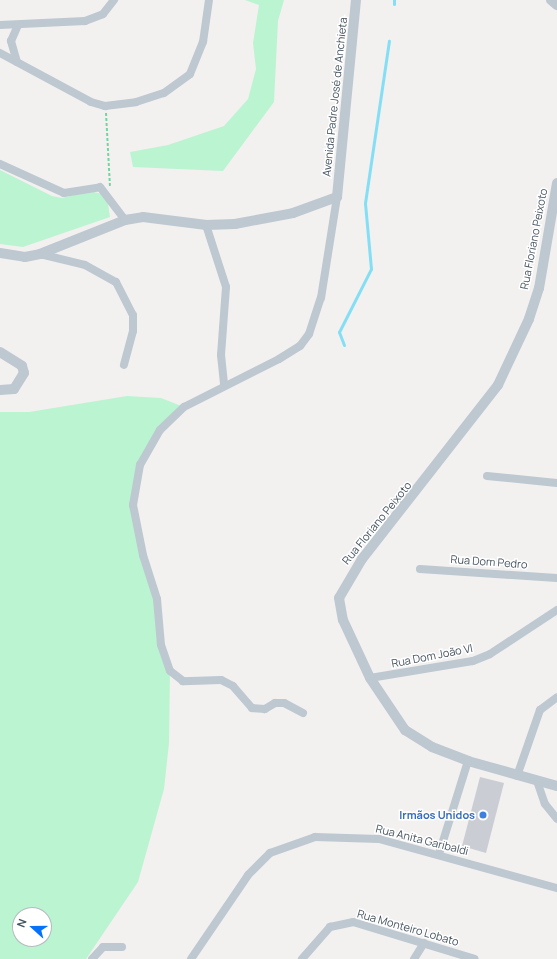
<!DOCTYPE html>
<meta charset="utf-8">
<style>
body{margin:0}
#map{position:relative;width:557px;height:959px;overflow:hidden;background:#f3f0f0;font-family:Manrope,sans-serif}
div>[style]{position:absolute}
.green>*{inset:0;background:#bbf4d1}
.stream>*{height:3px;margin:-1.5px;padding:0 1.5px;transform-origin:1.5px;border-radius:1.5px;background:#84dff5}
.building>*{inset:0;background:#cacdd3}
.path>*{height:2px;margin-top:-1px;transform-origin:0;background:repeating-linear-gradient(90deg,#6fd6a2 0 3px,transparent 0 5px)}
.minor>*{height:8px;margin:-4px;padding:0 4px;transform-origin:4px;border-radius:4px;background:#bdc8d1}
.tertiary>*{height:10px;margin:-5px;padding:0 5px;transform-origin:5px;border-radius:5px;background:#bdc8d1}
.dots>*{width:11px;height:11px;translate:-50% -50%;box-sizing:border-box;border:2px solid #fff;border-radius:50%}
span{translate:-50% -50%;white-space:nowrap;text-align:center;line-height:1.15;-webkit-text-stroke:3px #fff;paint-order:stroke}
.street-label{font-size:11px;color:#465460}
.shop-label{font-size:11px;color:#366cbe;font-weight:700}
.right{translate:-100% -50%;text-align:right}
.north{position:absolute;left:12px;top:907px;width:40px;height:40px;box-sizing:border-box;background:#fff;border:1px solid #b5bbbf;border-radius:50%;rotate:291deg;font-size:11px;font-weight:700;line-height:16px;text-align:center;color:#465460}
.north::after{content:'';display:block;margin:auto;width:14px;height:18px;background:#0672f8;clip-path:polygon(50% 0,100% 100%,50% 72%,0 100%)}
</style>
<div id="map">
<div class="green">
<i style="clip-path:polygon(245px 0,284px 0,278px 21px,274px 102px,223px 171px,133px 167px,130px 152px,168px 145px,224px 126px,248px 99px,256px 69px,253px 43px,259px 5px)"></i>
<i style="clip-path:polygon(0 170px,52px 196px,62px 198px,90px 191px,102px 194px,107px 197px,110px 217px,23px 247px,0 244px)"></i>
<i style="clip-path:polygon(evenodd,127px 396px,161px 398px,184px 407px,146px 450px,133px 505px,157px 599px,161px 645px,170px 671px,169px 743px,164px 789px,138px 882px,86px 959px,0 959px,0 412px,29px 412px,127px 396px,20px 915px,44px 915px,44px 939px,20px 939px,20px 915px)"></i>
</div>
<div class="stream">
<i style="left:394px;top:4px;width:4px;rotate:-90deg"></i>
<i style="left:344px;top:345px;width:14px;rotate:-111deg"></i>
<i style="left:339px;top:332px;width:71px;rotate:-63.1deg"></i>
<i style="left:371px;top:269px;width:66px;rotate:-95.2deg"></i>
<i style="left:365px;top:203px;width:164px;rotate:-81.6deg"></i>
</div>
<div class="building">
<i style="clip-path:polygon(480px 777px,504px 783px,486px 853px,462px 846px)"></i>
</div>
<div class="path">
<i style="left:106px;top:113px;width:73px;rotate:86.9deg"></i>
</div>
<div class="minor">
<i style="left:0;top:25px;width:85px;rotate:-2.7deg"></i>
<i style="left:85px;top:21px;width:19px;rotate:-21deg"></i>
<i style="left:103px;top:14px;width:18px;rotate:-52deg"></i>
<i style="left:0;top:53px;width:103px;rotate:28.3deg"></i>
<i style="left:91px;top:102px;width:15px;rotate:16deg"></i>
<i style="left:105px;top:106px;width:31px;rotate:-7deg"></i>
<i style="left:136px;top:102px;width:29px;rotate:-18deg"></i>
<i style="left:164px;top:93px;width:32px;rotate:-36deg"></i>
<i style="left:190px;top:74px;width:35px;rotate:-68deg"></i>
<i style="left:203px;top:42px;width:42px;rotate:-81.9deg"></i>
<i style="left:17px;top:62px;width:22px;rotate:-106deg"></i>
<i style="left:11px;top:41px;width:17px;rotate:-66deg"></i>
<i style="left:0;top:164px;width:70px;rotate:24.4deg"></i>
<i style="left:64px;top:193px;width:36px;rotate:-9deg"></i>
<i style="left:100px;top:187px;width:41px;rotate:52.9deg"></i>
<i style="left:206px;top:225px;width:65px;rotate:72.1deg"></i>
<i style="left:226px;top:287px;width:68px;rotate:94.2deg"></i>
<i style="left:221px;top:355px;width:30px;rotate:84deg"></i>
<i style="left:40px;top:254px;width:46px;rotate:13.7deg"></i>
<i style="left:85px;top:265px;width:35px;rotate:29deg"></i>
<i style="left:116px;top:282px;width:37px;rotate:63deg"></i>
<i style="left:133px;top:315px;width:16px;rotate:90deg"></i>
<i style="left:133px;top:331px;width:35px;rotate:105deg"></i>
<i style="left:487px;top:476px;width:70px;rotate:5.7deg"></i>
<i style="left:420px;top:569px;width:137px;rotate:3.8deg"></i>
<i style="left:370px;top:678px;width:104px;rotate:-9.4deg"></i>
<i style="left:473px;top:661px;width:18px;rotate:-22deg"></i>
<i style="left:490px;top:654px;width:80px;rotate:-33.3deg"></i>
<i style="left:303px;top:713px;width:21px;rotate:-152deg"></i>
<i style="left:284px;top:703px;width:9px;rotate:180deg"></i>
<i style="left:275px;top:703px;width:12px;rotate:149deg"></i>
<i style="left:265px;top:709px;width:13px;rotate:-176deg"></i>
<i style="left:252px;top:708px;width:29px;rotate:-131deg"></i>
<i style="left:233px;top:686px;width:13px;rotate:-153deg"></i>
<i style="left:221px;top:680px;width:38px;rotate:178deg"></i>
<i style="left:183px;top:681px;width:16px;rotate:-142deg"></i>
<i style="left:170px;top:671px;width:28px;rotate:-109deg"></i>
<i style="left:161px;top:645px;width:46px;rotate:-95deg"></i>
<i style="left:157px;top:599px;width:46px;rotate:-107.7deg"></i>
<i style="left:143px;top:555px;width:51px;rotate:-101.3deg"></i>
<i style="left:133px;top:505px;width:41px;rotate:-80.1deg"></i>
<i style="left:140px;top:465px;width:40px;rotate:-60.3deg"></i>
<i style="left:160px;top:430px;width:33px;rotate:-44deg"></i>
<i style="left:184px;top:407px;width:106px;rotate:-26.8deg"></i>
<i style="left:279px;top:359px;width:25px;rotate:-32deg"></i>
<i style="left:300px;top:346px;width:15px;rotate:-53deg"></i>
<i style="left:309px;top:334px;width:38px;rotate:-72deg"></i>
<i style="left:321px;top:298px;width:102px;rotate:-81deg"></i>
<i style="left:517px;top:776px;width:70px;rotate:-70.8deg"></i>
<i style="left:540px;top:710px;width:21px;rotate:-37deg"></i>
<i style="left:537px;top:781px;width:24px;rotate:71deg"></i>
<i style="left:545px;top:804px;width:19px;rotate:51deg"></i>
<i style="left:439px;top:854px;width:97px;rotate:-72.7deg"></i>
<i style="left:92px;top:959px;width:16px;rotate:-47deg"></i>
<i style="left:103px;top:947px;width:19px"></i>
<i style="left:191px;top:959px;width:102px;rotate:-55.8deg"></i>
<i style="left:248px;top:875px;width:31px;rotate:-45deg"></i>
<i style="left:270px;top:853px;width:48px;rotate:-19.6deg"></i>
<i style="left:315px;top:837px;width:64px;rotate:1.8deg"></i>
<i style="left:379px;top:839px;width:185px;rotate:15.4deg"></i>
<i style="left:302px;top:959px;width:43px;rotate:-48.8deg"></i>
<i style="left:330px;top:927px;width:24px;rotate:-12deg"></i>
<i style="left:353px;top:922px;width:127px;rotate:16.9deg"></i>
<i style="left:414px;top:959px;width:19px;rotate:-58deg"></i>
</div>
<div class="tertiary">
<i style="left:551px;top:0;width:8px;rotate:40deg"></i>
<i style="left:557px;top:183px;width:107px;rotate:99.7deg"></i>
<i style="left:539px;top:288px;width:33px;rotate:108deg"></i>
<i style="left:529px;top:319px;width:73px;rotate:115.2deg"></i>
<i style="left:498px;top:385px;width:221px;rotate:128deg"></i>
<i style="left:362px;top:559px;width:45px;rotate:120.5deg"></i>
<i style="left:339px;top:598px;width:22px;rotate:80deg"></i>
<i style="left:343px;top:620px;width:64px;rotate:65deg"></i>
<i style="left:370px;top:678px;width:63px;rotate:56.1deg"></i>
<i style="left:405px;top:730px;width:32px;rotate:32deg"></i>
<i style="left:432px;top:747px;width:39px;rotate:21deg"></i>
<i style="left:468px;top:761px;width:92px;rotate:15.7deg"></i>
<i style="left:0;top:253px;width:25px;rotate:9deg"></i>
<i style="left:25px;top:257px;width:15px;rotate:-11deg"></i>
<i style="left:40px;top:254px;width:92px;rotate:-21.8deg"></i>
<i style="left:125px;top:220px;width:18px;rotate:-9deg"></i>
<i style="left:143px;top:217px;width:64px;rotate:7.2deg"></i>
<i style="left:206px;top:225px;width:29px;rotate:-2deg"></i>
<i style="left:235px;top:224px;width:59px;rotate:-10.7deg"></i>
<i style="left:293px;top:213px;width:47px;rotate:-20deg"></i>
<i style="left:337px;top:197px;width:198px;rotate:-84.5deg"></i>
<i style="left:0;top:352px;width:26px;rotate:32deg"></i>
<i style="left:22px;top:366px;width:7px;rotate:74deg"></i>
<i style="left:24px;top:373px;width:19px;rotate:122deg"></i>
<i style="left:14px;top:389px;width:14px;rotate:176deg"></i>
</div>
<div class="dots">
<i style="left:483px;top:815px;background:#3f7fe0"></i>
</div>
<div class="street-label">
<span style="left:335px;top:97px;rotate:-84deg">Avenida Padre José de Anchieta</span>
<span style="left:534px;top:239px;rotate:-79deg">Rua Floriano Peixoto</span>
<span style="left:377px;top:523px;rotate:-51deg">Rua Floriano Peixoto</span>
<span style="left:489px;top:562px;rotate:4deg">Rua Dom Pedro</span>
<span style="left:432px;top:656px;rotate:-11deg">Rua Dom João Vl</span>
<span style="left:422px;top:840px;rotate:14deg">Rua Anita Garibaldi</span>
<span style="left:408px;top:928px;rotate:16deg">Rua Monteiro Lobato</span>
</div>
<div class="shop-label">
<span class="right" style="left:475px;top:815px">Irmãos Unidos</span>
</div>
<div class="north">N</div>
</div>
